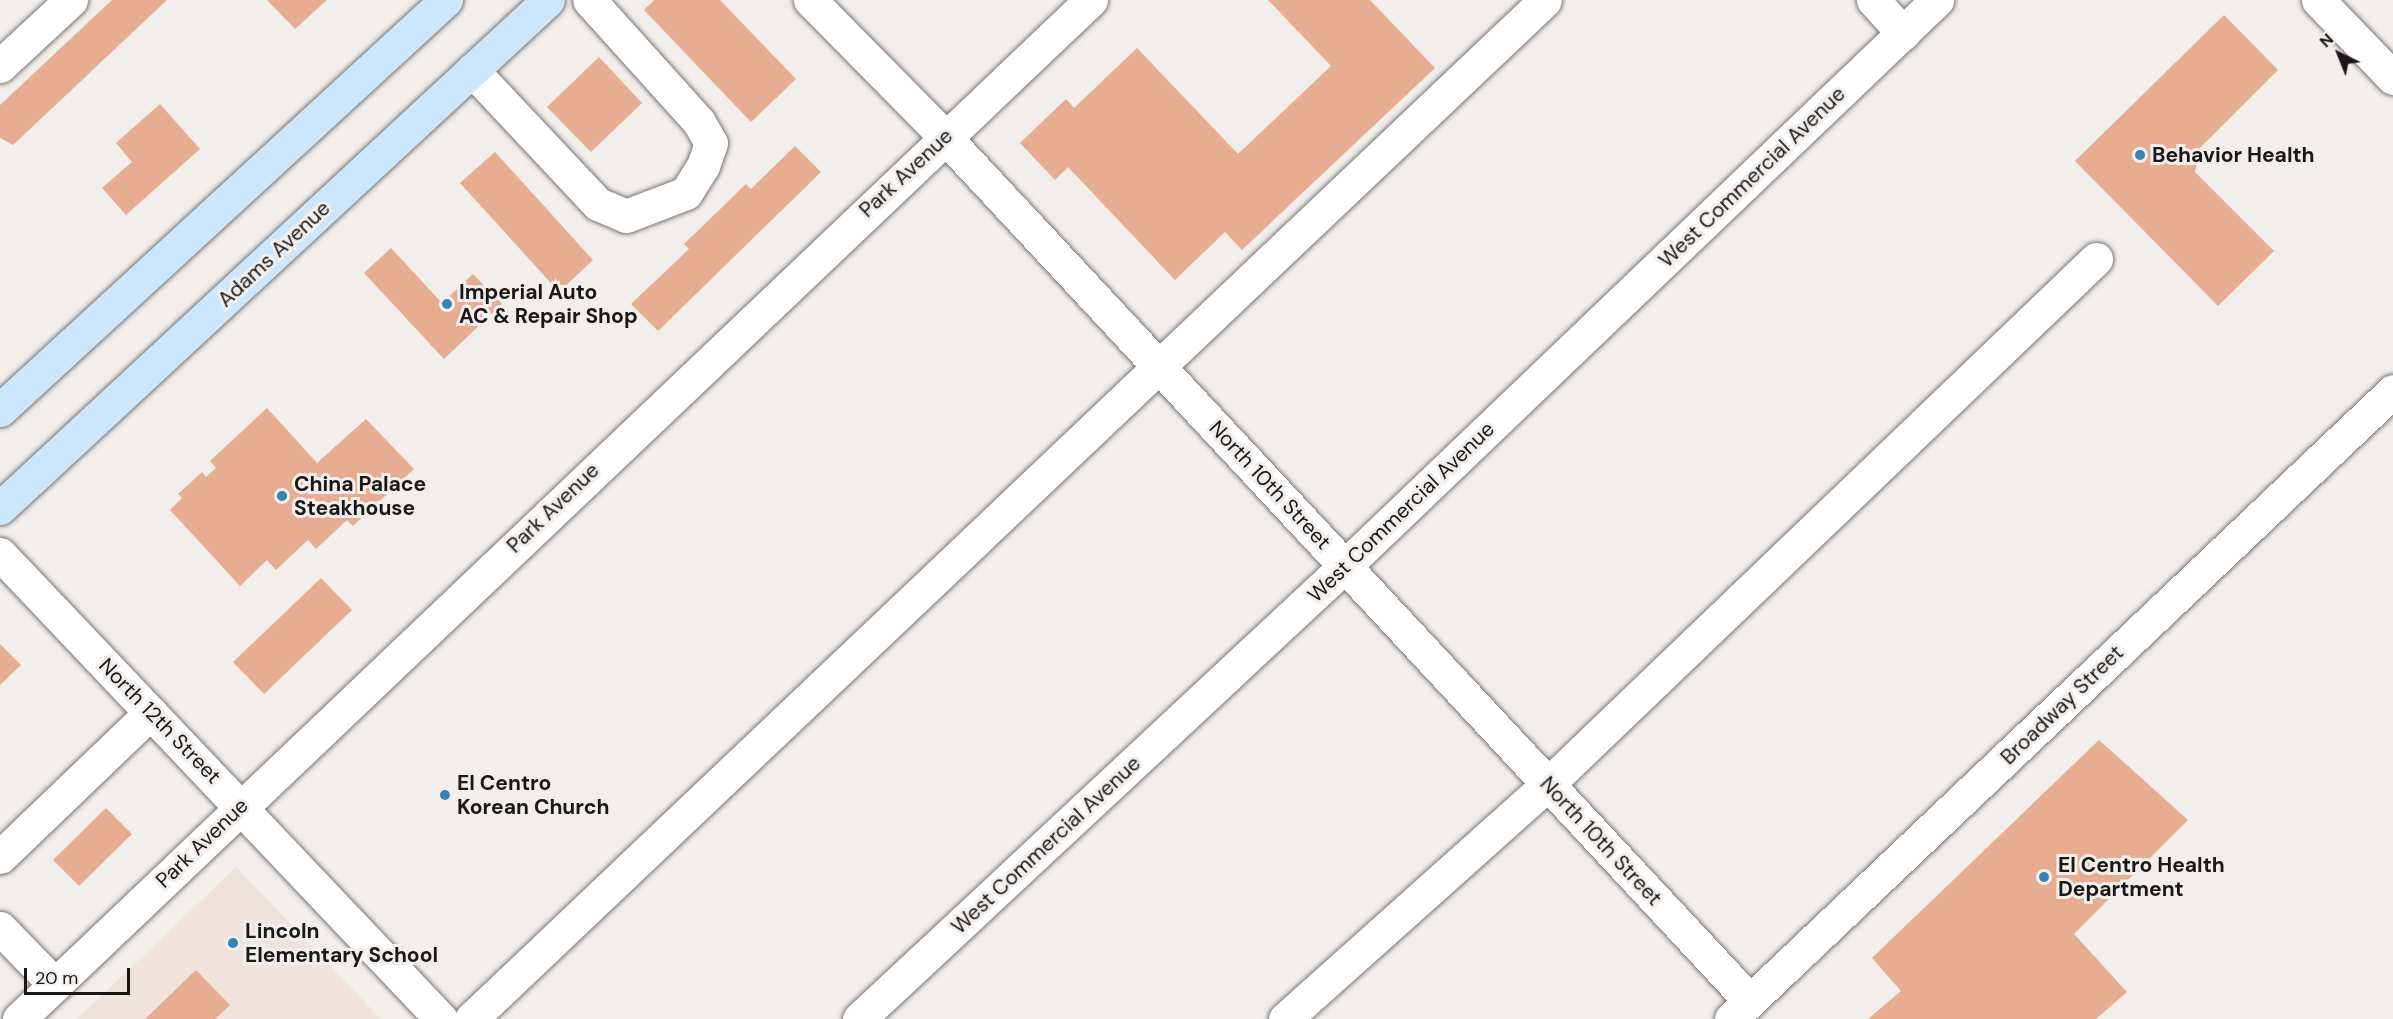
<!DOCTYPE html>
<style>
body{margin:0}
#map{position:relative;width:2393px;height:1019px;overflow:hidden;background:#f2eeec;font-family:"DM Sans",sans-serif}
div>[style]{position:absolute}
.built>*{inset:0;background:#f0e3dd}
.building>*{inset:0;background:#e7ad91}
.roads{filter:drop-shadow(0 0 2px #797573) drop-shadow(0 0 2px #797573)}
.minor>*{height:33px;margin:-16.5px;padding:0 16.5px;transform-origin:16.5px;border-radius:16.5px;background:#fff}
.major>*{height:33px;margin:-16.5px;padding:0 16.5px;transform-origin:16.5px;border-radius:16.5px;background:#cae7fd}
.dots>*{width:16px;height:16px;translate:-50% -50%;box-sizing:border-box;border:3px solid #f2eeec;border-radius:50%}
span{translate:-50% -50%;white-space:nowrap;text-align:center;line-height:1.15;-webkit-text-stroke:6px #f2eeec;paint-order:stroke}
.poi-label{font-size:21px;color:#191817;font-weight:700}
.left{translate:0 -50%;text-align:left}
.street-label{font-size:21px;color:#191817}
.north{position:absolute;left:2309px;top:24px;width:60px;height:60px;-webkit-text-stroke:4px #f2eeec;paint-order:stroke;rotate:317deg;font-size:16px;font-weight:700;line-height:24px;text-align:center;color:#191817}
.north::after{content:'';display:block;margin:auto;width:21px;height:27px;background:#191817;clip-path:polygon(50% 0,100% 100%,50% 72%,0 100%)}
.scale{position:absolute;left:24px;top:968px;width:106px;height:27px;box-sizing:border-box;border:3px solid #191817;border-top:0;padding-left:8px;font-size:18px;line-height:21px;white-space:nowrap;color:#191817;-webkit-text-stroke:4px #f2eeec;paint-order:stroke}
</style>
<div id="map">
<div class="built">
<i style="clip-path:polygon(236px 867px,381px 1019px,77px 1019px)"></i>
</div>
<div class="building">
<i style="clip-path:polygon(112px 0,167px 0,13px 145px,0 138px,0 105px)"></i>
<i style="clip-path:polygon(267px 0,327px 0,295px 29px)"></i>
<i style="clip-path:polygon(654px 0,720px 0,796px 79px,751px 122px,644px 10px)"></i>
<i style="clip-path:polygon(1268px 0,1370px 0,1435px 68px,1242px 250px,1225px 232px,1175px 280px,1068px 167px,1055px 180px,1020px 143px,1066px 99px,1074px 108px,1137px 48px,1238px 154px,1331px 66px)"></i>
<i style="clip-path:polygon(2224px 15px,2278px 70px,2200px 148px,2195px 172px,2274px 251px,2218px 306px,2075px 161px)"></i>
<i style="clip-path:polygon(599px 57px,642px 103px,591px 152px,547px 107px)"></i>
<i style="clip-path:polygon(160px 104px,200px 149px,126px 215px,102px 188px,132px 162px,116px 143px)"></i>
<i style="clip-path:polygon(795px 146px,821px 172px,658px 331px,631px 304px,689px 249px,684px 244px,746px 184px,751px 189px)"></i>
<i style="clip-path:polygon(495px 152px,593px 260px,559px 292px,460px 183px)"></i>
<i style="clip-path:polygon(391px 248px,442px 303px,473px 274px,502px 304px,444px 359px,364px 273px)"></i>
<i style="clip-path:polygon(267px 408px,317px 463px,366px 419px,414px 469px,353px 526px,347px 520px,316px 549px,308px 540px,276px 570px,267px 560px,240px 586px,170px 510px,182px 498px,178px 494px,202px 472px,206px 477px,216px 468px,210px 461px)"></i>
<i style="clip-path:polygon(321px 578px,352px 610px,264px 694px,233px 662px)"></i>
<i style="clip-path:polygon(0 644px,21px 665px,0 685px)"></i>
<i style="clip-path:polygon(2099px 740px,2188px 820px,2074px 934px,2127px 992px,2096px 1019px,1868px 1019px,1901px 991px,1872px 958px)"></i>
<i style="clip-path:polygon(106px 808px,132px 834px,79px 886px,53px 860px)"></i>
<i style="clip-path:polygon(196px 970px,230px 1005px,215px 1019px,145px 1019px)"></i>
</div>
<div class="roads">
<div class="minor">
<i style="left:810px;top:0;width:191px;rotate:45.4deg"></i>
<i style="left:944px;top:136px;width:1182px;rotate:47.02deg"></i>
<i style="left:1873px;top:0;width:45px;rotate:47.7deg"></i>
<i style="left:2318px;top:0;width:108px;rotate:46.1deg"></i>
<i style="left:0;top:66px;width:97px;rotate:-42.9deg"></i>
<i style="left:472px;top:70px;width:184px;rotate:46.8deg"></i>
<i style="left:598px;top:204px;width:30px;rotate:23deg"></i>
<i style="left:626px;top:216px;width:64px;rotate:-21deg"></i>
<i style="left:686px;top:193px;width:32px;rotate:-58deg"></i>
<i style="left:703px;top:166px;width:24px;rotate:-71deg"></i>
<i style="left:711px;top:143px;width:24px;rotate:-120deg"></i>
<i style="left:699px;top:122px;width:164px;rotate:-132deg"></i>
<i style="left:0;top:554px;width:641px;rotate:46.52deg"></i>
<i style="left:0;top:857px;width:209px;rotate:-43.8deg"></i>
<i style="left:0;top:928px;width:79px;rotate:46deg"></i>
<i style="left:19px;top:1019px;width:1479px;rotate:-43.55deg"></i>
<i style="left:471px;top:1019px;width:1480px;rotate:-43.49deg"></i>
<i style="left:859px;top:1019px;width:666px;rotate:-42.99deg"></i>
<i style="left:1346px;top:565px;width:818px;rotate:-43.71deg"></i>
<i style="left:1285px;top:1019px;width:353px;rotate:-41.8deg"></i>
<i style="left:1548px;top:784px;width:759px;rotate:-43.77deg"></i>
<i style="left:1731px;top:1019px;width:912px;rotate:-43.49deg"></i>
</div>
<div class="major">
<i style="left:0;top:410px;width:606px;rotate:-42.59deg"></i>
<i style="left:0;top:508px;width:747px;rotate:-42.83deg"></i>
</div>
</div>
<div class="dots">
<i style="left:2140px;top:155px;background:#3883b6"></i>
<i style="left:447px;top:304px;background:#3883b6"></i>
<i style="left:282px;top:496px;background:#3883b6"></i>
<i style="left:445px;top:795px;background:#3883b6"></i>
<i style="left:2044px;top:877px;background:#3883b6"></i>
<i style="left:233px;top:943px;background:#3883b6"></i>
</div>
<div class="poi-label">
<span class="left" style="left:2152px;top:155px">Behavior Health</span>
<span class="left" style="left:459px;top:304px">Imperial Auto<br>AC &amp; Repair Shop</span>
<span class="left" style="left:294px;top:496px">China Palace<br>Steakhouse</span>
<span class="left" style="left:457px;top:795px">El Centro<br>Korean Church</span>
<span class="left" style="left:2058px;top:877px">El Centro Health<br>Department</span>
<span class="left" style="left:245px;top:943px">Lincoln<br>Elementary School</span>
</div>
<div class="street-label">
<span style="left:906px;top:173px;rotate:-43deg">Park Avenue</span>
<span style="left:1752px;top:177px;rotate:-44deg">West Commercial Avenue</span>
<span style="left:274px;top:254px;rotate:-43deg">Adams Avenue</span>
<span style="left:1270px;top:485px;rotate:47deg">North 10th Street</span>
<span style="left:553px;top:508px;rotate:-44deg">Park Avenue</span>
<span style="left:1401px;top:512px;rotate:-44deg">West Commercial Avenue</span>
<span style="left:2062px;top:705px;rotate:-44deg">Broadway Street</span>
<span style="left:160px;top:721px;rotate:46deg">North 12th Street</span>
<span style="left:1601px;top:841px;rotate:47deg">North 10th Street</span>
<span style="left:202px;top:843px;rotate:-44deg">Park Avenue</span>
<span style="left:1046px;top:845px;rotate:-43deg">West Commercial Avenue</span>
</div>
<div class="north">N</div>
<div class="scale">20 m</div>
</div>
